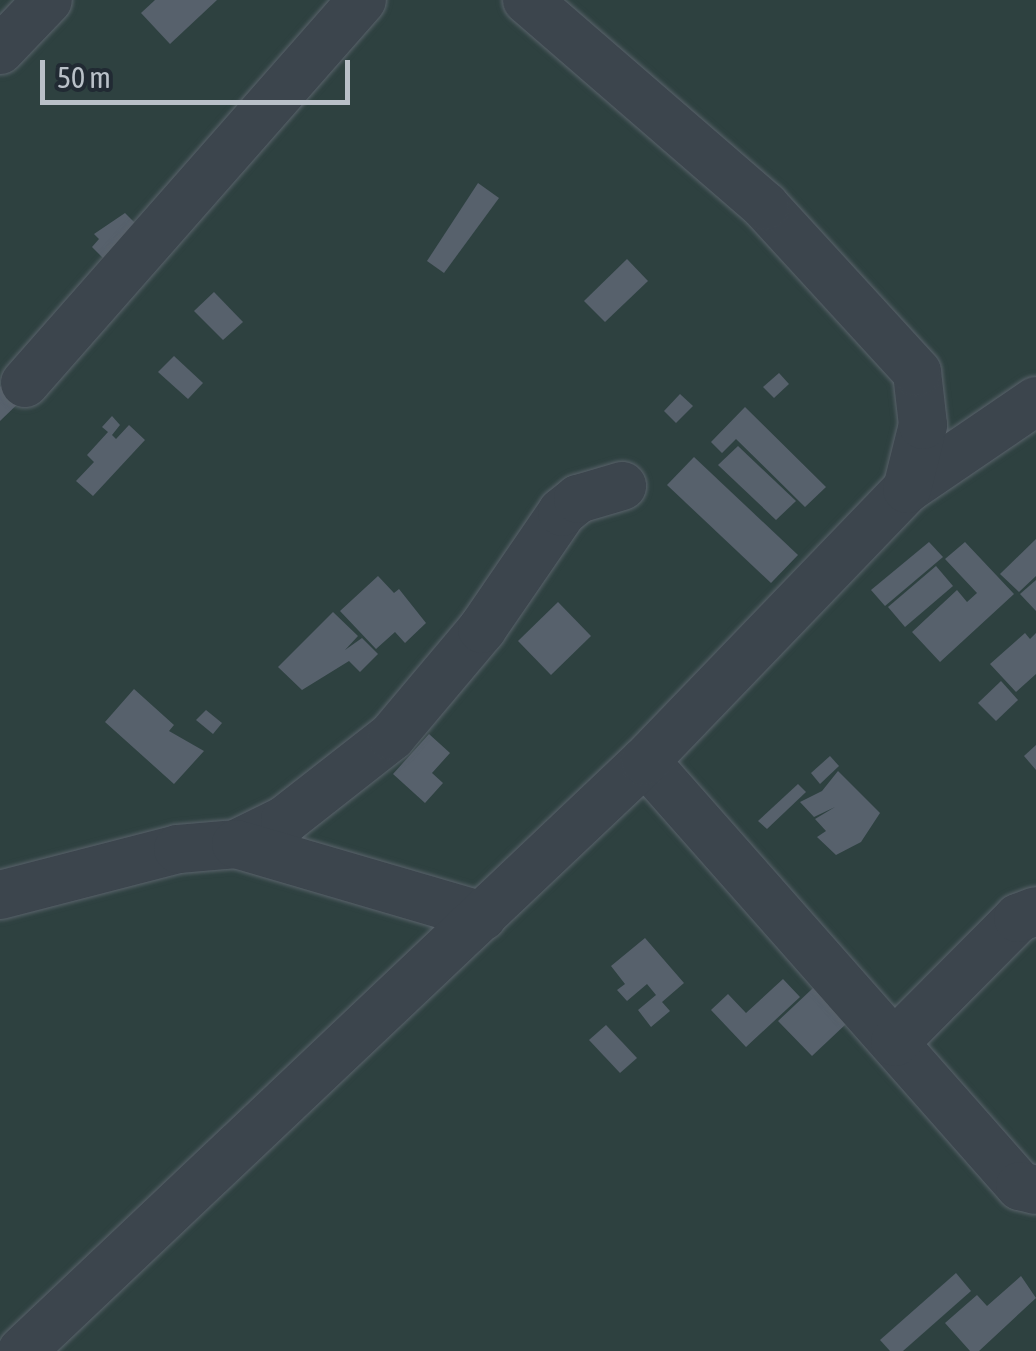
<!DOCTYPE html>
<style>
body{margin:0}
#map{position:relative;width:1036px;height:1351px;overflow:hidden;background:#29333d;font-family:"Asap Condensed",sans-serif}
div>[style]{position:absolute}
.green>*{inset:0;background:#2e4140}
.building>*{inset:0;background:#57616c}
.roads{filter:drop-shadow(0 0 2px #5a636b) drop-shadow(0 0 2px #5a636b)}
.minor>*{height:48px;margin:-24px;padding:0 24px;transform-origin:24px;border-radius:24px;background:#3c454d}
span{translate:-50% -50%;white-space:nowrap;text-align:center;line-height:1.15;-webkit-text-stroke:8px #212a33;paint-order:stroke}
.scale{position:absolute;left:40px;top:60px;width:310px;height:45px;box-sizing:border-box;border:5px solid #b9c0c8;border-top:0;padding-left:12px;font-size:30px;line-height:35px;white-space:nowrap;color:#b9c0c8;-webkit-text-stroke:8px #212a33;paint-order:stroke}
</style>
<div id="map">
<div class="green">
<i style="clip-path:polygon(0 0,1036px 0,1036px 1351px,0 1351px)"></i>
</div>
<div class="building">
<i style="clip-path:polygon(155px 0,217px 0,170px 44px,141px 13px)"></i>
<i style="clip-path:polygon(478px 183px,499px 198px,444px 273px,427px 261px)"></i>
<i style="clip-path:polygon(125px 213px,143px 231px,110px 265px,92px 247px,99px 239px,94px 234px)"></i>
<i style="clip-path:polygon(627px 259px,648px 281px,605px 322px,584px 301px)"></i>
<i style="clip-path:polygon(214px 292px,243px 322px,223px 340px,194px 311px)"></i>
<i style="clip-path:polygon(174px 356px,203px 383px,188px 399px,158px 372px)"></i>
<i style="clip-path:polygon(779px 373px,789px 384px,774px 398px,763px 387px)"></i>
<i style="clip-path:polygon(9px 378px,27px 395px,0 421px,0 387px)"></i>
<i style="clip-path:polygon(680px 394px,693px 406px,676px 423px,664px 411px)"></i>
<i style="clip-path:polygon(745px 407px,826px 487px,805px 507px,736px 439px,722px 453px,711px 442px)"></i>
<i style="clip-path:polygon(112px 416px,120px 425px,112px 435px,116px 439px,129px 425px,145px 440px,93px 496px,76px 481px,94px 462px,87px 455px,108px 432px,102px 427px)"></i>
<i style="clip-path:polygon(738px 446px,796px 501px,776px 520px,718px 465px)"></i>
<i style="clip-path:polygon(694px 457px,798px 555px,771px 583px,667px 485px)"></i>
<i style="clip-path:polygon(1036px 539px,1036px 576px,1019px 592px,1000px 574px)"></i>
<i style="clip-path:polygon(929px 542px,943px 557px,885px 606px,871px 590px)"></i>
<i style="clip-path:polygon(965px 542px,1014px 594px,940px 662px,912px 632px,957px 590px,967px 602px,977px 593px,945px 559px)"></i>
<i style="clip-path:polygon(936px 566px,953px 586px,905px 627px,888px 607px)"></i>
<i style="clip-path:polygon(378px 576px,394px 593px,399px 589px,426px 623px,405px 643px,395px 632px,376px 649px,340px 611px)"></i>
<i style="clip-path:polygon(1036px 580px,1036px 611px,1020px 594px)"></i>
<i style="clip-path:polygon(558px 602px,591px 636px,551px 675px,518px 641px)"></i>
<i style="clip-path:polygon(333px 612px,358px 636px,345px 650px,362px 638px,378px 654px,360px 672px,349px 661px,302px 690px,278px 667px)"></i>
<i style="clip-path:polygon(1025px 633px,1030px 639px,1036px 633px,1036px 674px,1016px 692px,990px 664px)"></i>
<i style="clip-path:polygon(1001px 681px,1018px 700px,996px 721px,978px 703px)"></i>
<i style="clip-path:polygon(134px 689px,174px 725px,169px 731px,204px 751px,174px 784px,105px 722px)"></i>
<i style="clip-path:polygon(206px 710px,222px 723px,213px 734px,196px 720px)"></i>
<i style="clip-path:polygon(429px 734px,450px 753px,432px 773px,443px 783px,425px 803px,393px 774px)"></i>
<i style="clip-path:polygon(1036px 745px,1036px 770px,1024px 756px)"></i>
<i style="clip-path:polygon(830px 756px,839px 766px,820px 784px,811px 773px)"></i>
<i style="clip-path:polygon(838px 771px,880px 813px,861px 842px,836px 855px,817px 837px,826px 831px,815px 819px,835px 807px,814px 817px,800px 802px,822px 791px)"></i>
<i style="clip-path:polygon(798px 784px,806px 792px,767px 829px,758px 821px)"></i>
<i style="clip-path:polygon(645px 938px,684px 983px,662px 1002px,670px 1011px,651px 1027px,638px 1010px,656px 995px,647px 984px,627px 1001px,617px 990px,625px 984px,611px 966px)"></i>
<i style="clip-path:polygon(829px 973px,846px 991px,829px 1006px,846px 1024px,812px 1056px,778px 1021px)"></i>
<i style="clip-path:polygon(783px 979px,800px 997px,746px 1047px,711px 1010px,728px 994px,746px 1013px)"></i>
<i style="clip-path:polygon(606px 1025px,637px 1058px,620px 1073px,589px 1040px)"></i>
<i style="clip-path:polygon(956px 1273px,971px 1291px,903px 1351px,890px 1351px,880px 1340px)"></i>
<i style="clip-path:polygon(1021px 1276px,1036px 1298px,979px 1351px,970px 1351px,945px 1323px,977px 1295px,987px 1306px)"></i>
</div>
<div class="roads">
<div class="minor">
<i style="left:0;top:50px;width:69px;rotate:-46.2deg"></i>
<i style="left:25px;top:383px;width:510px;rotate:-48.66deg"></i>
<i style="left:907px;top:489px;width:156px;rotate:-34.3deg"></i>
<i style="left:645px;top:761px;width:567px;rotate:48.58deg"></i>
<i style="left:1020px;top:1186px;width:16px;rotate:14deg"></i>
<i style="left:236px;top:844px;width:55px;rotate:-26.1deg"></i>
<i style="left:285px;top:820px;width:136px;rotate:-38.1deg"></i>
<i style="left:392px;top:736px;width:140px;rotate:-49.9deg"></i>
<i style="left:482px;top:629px;width:142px;rotate:-55.6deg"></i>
<i style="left:562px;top:512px;width:21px;rotate:-39deg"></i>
<i style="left:578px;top:499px;width:46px;rotate:-16.5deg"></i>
<i style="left:0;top:895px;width:184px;rotate:-14.5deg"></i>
<i style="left:178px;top:849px;width:58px;rotate:-4.9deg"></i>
<i style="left:236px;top:844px;width:257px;rotate:16.3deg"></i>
<i style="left:895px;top:1042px;width:175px;rotate:-45.2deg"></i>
<i style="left:1018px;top:918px;width:19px;rotate:-21deg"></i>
<i style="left:22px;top:1351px;width:858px;rotate:-43.44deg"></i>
<i style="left:645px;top:761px;width:378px;rotate:-46.1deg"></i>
<i style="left:907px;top:489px;width:66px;rotate:-76deg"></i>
<i style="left:923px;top:425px;width:53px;rotate:-96.5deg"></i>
<i style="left:917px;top:372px;width:225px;rotate:-132.5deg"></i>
<i style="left:765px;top:206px;width:315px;rotate:-139.1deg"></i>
</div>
</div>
<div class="scale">50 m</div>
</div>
